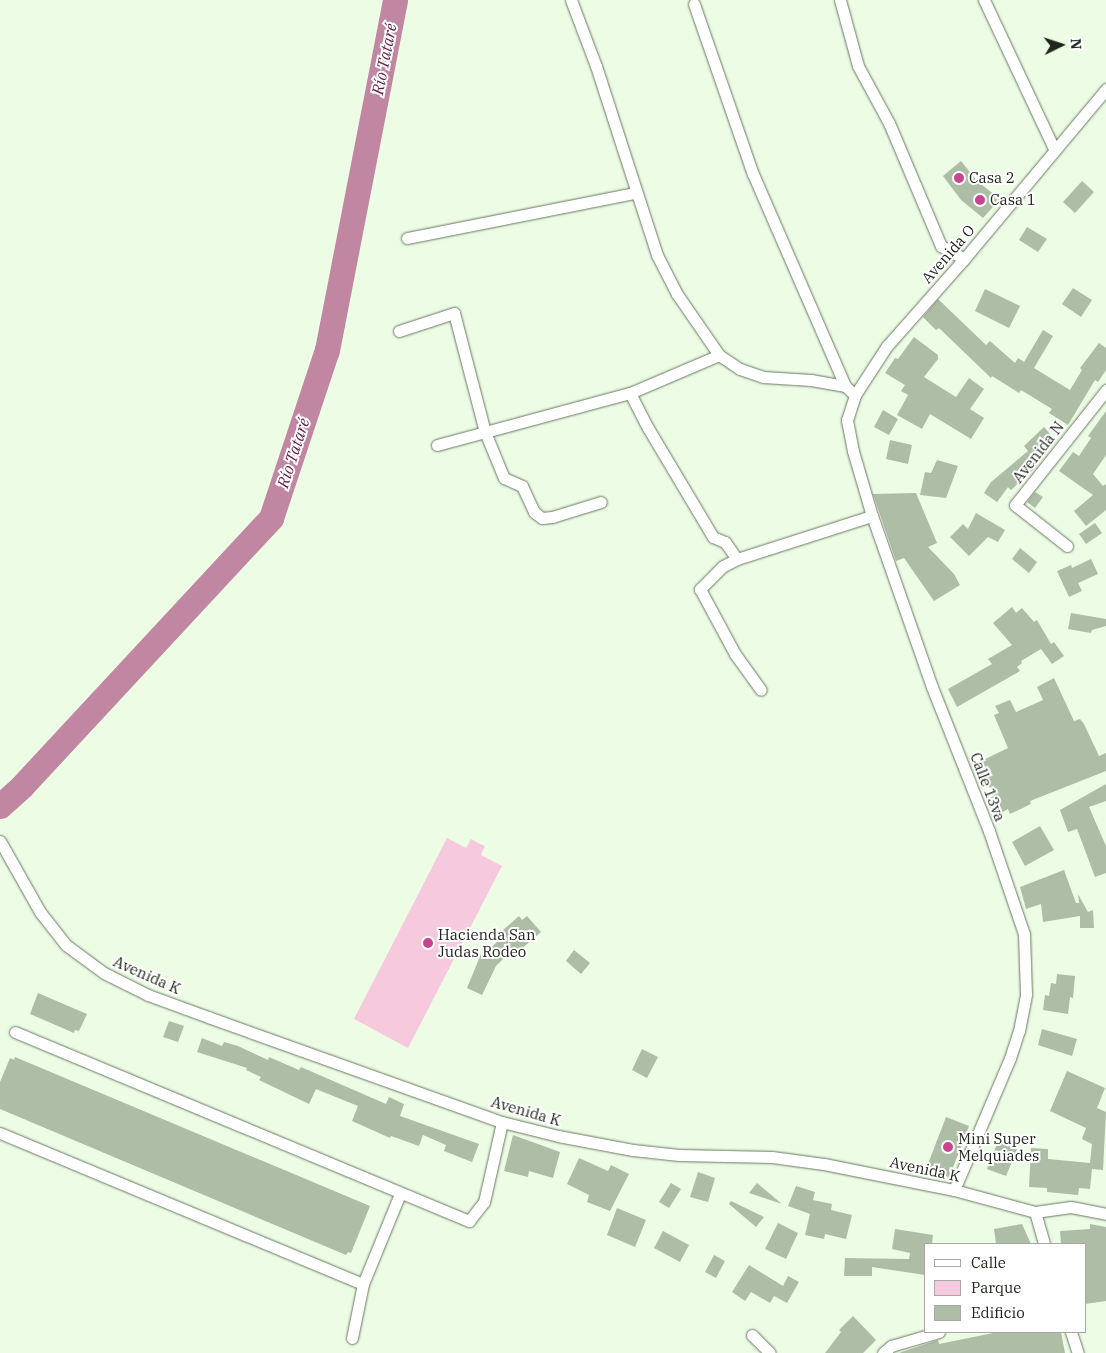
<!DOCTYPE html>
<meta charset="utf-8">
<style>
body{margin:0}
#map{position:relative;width:1106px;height:1353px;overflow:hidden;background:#edfde5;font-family:"IBM Plex Serif",serif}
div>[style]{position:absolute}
.green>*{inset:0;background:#f7c9dd}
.river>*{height:25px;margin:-12.5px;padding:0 12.5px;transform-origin:12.5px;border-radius:12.5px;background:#c187a2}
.building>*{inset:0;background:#adbda6}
.roads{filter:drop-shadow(0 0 1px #697863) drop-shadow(0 0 1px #697863)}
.street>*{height:11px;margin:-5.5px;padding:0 5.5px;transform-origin:5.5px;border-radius:5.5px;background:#fff}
.dots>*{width:14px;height:14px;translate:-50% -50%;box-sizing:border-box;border:2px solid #fff;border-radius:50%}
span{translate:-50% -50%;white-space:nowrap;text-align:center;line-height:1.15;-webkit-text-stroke:4px #fff;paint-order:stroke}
.poi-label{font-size:15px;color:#20261d}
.left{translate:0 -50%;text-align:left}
.street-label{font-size:15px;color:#20261d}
.water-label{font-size:16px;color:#631e44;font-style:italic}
.legend{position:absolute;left:924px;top:1243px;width:162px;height:90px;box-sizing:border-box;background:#fff;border:1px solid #a6a8a5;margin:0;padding:6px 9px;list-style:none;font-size:15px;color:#20261d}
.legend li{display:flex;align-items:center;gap:10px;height:25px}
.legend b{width:25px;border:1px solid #a6a8a5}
.north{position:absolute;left:1036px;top:20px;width:50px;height:50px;-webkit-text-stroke:4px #fff;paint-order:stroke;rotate:86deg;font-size:14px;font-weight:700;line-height:20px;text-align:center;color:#20261d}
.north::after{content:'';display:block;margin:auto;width:18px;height:22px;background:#20261d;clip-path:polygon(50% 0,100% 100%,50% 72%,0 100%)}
</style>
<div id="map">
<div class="green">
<i style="clip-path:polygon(447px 838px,466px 848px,471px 839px,478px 843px,485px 846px,481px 855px,502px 866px,408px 1048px,354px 1019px)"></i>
</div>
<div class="river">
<i style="left:0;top:806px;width:30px;rotate:-42deg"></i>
<i style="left:22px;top:786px;width:366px;rotate:-47.1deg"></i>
<i style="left:271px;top:518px;width:177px;rotate:-71.6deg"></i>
<i style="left:327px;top:350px;width:357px;rotate:-79deg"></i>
</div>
<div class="building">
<i style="clip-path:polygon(961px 161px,977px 181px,1000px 199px,983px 218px,961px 200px,943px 176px)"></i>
<i style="clip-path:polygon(1082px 181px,1094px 192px,1075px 213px,1063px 202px)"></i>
<i style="clip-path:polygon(1027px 227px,1047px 239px,1038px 252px,1019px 240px)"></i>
<i style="clip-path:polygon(1073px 288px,1092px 300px,1081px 317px,1062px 304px)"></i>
<i style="clip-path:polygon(985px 289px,1020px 306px,1009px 328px,975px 311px)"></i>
<i style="clip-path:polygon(938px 299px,986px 345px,990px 341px,1015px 363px,1018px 358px,1024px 362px,1043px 330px,1053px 336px,1034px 368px,1070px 390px,1082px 370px,1080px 368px,1099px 343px,1106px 348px,1106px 370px,1098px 382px,1095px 380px,1068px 425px,1049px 413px,1052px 409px,1021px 390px,1019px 393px,992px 376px,991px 378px,939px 328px,936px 330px,923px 317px)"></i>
<i style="clip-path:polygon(914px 337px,938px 355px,938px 359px,924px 377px,956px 397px,969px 378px,984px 389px,970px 409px,984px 418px,971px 439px,930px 414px,922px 429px,897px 415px,908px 395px,901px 391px,905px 385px,885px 373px,895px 358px,898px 359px)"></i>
<i style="clip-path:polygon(883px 410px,898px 419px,889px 435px,874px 427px)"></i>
<i style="clip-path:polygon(1106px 411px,1106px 455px,1093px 474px,1103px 486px,1106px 484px,1106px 510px,1086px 526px,1074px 511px,1093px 495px,1059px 471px,1073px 452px,1079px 456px,1091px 438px,1088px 436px)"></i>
<i style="clip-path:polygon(1044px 427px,1056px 441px,1035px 460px,1038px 464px,1036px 467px,1011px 490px,1008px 487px,997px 502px,984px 493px,991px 482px,1028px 451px,1024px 446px)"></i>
<i style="clip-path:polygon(890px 440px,912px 445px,908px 464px,886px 459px)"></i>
<i style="clip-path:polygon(937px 460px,958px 466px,946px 498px,920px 495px,925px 472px,931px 473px)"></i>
<i style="clip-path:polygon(1035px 492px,1043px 497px,1035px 508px,1027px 502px)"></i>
<i style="clip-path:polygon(916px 493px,937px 543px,928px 547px,954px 574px,960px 585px,934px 601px,904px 558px,896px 561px,873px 494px)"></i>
<i style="clip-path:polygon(976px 513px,1005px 530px,998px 542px,988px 537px,969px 556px,950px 537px,963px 524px,968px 529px)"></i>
<i style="clip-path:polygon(1095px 523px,1102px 533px,1086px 544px,1079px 534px)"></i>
<i style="clip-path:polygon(1020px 548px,1037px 562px,1029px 573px,1012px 559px)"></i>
<i style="clip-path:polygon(1091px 559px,1098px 574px,1078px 583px,1082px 591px,1069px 597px,1057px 571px,1071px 565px,1072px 568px)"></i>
<i style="clip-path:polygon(1012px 607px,1016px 613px,1022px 608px,1034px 622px,1037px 620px,1051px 644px,1054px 642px,1064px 656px,1052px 664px,1041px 649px,1021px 661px,1022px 663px,1017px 667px,1020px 671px,957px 707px,948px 689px,992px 664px,988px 659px,1012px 645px,993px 623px)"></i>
<i style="clip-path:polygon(1071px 613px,1106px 619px,1106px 626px,1092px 630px,1091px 633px,1068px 629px)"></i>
<i style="clip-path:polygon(1054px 678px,1074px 721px,1080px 719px,1084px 724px,1099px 756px,1106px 753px,1106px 771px,1030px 801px,1031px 804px,1010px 814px,1008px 809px,996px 816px,986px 800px,994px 796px,977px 763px,1008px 748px,994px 715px,999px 713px,995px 706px,1010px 700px,1016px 712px,1043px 700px,1037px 687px)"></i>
<i style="clip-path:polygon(1106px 784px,1106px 801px,1089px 807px,1106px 846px,1106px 873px,1095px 877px,1077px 829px,1068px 832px,1060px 810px)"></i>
<i style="clip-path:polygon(1040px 826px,1054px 850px,1025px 866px,1012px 842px)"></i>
<i style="clip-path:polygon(1064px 870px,1076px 903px,1079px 903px,1078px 894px,1088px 912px,1093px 910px,1094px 928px,1080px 928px,1080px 916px,1043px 922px,1041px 904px,1026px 909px,1020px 887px)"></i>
<i style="clip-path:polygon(519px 916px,522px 920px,527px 916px,541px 932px,512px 957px,508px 954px,496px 966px,482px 995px,467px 988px,481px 954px,484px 954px,498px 941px,495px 937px)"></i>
<i style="clip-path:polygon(574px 950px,590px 963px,581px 974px,566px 961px)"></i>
<i style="clip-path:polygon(1057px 974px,1075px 976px,1073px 998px,1070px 997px,1068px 1014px,1043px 1010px,1045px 995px,1049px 996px,1051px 983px,1056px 984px)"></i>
<i style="clip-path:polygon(38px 993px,87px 1014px,79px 1031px,75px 1030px,74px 1033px,30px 1014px)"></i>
<i style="clip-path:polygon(169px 1021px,184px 1026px,178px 1042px,163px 1037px)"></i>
<i style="clip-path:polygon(1042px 1029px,1077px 1039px,1072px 1056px,1038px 1045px)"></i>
<i style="clip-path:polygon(202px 1038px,222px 1046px,224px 1042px,238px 1046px,268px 1060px,269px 1057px,299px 1070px,301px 1067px,386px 1104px,389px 1097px,404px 1104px,400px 1116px,479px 1144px,472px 1162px,444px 1151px,446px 1145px,423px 1135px,419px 1146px,391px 1136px,390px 1138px,352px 1121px,358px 1106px,316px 1089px,309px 1104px,259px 1080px,261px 1077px,246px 1070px,247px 1068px,197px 1052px)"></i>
<i style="clip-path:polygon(642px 1049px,658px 1057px,647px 1078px,632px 1070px)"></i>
<i style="clip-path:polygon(15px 1057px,370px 1206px,351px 1253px,348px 1252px,346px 1255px,0 1109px,0 1082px,10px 1058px,14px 1060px)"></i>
<i style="clip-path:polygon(1067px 1071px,1105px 1088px,1097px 1108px,1106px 1112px,1103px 1170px,1092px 1169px,1090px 1189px,1079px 1188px,1078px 1195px,1047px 1192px,1047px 1188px,1029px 1187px,1031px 1148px,1048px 1149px,1048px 1159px,1090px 1163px,1092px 1144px,1082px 1139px,1086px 1128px,1050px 1111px)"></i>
<i style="clip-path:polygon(946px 1117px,969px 1126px,949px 1178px,926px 1169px)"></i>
<i style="clip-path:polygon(513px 1135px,560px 1152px,553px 1178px,529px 1171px,528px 1177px,504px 1171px)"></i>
<i style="clip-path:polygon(999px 1139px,1018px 1147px,1006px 1176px,987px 1169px)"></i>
<i style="clip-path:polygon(579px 1158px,608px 1171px,611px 1165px,629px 1174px,610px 1211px,587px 1202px,589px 1195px,567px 1184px)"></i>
<i style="clip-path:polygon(698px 1172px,715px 1178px,708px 1202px,690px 1197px)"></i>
<i style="clip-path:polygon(671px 1183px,681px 1189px,669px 1208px,659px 1202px)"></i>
<i style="clip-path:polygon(757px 1183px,782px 1204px,749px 1193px)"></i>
<i style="clip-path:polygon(796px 1186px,815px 1192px,813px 1200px,832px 1204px,831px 1210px,852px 1215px,846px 1239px,825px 1234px,824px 1239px,805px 1235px,810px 1214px,788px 1206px)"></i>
<i style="clip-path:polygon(731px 1201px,764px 1217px,756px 1227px,729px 1204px)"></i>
<i style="clip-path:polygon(617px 1208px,646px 1220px,635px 1247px,607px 1235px)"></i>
<i style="clip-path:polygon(778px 1223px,798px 1233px,786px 1259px,765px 1249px)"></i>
<i style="clip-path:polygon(1022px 1224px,1031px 1244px,996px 1244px,994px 1229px)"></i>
<i style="clip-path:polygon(1090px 1224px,1106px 1227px,1106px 1301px,1085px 1304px,1085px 1244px,1061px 1244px,1060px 1231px,1090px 1229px)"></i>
<i style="clip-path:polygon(895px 1229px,933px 1235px,932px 1244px,925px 1244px,925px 1275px,872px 1267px,872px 1276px,844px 1276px,845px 1258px,909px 1259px,910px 1253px,892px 1249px)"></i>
<i style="clip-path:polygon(663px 1231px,689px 1245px,680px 1262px,654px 1248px)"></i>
<i style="clip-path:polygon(714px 1255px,725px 1261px,716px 1278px,705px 1272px)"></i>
<i style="clip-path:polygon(749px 1265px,783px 1286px,788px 1276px,799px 1282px,787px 1303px,774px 1296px,770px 1303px,751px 1292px,745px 1301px,732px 1292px)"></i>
<i style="clip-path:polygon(853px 1316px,876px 1340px,863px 1353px,825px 1353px,841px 1332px,839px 1330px)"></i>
<i style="clip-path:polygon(998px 1332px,1061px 1332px,1065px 1353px,899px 1353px,938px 1340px,939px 1344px)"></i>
</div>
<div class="roads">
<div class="street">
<i style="left:571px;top:0;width:71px;rotate:69.3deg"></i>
<i style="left:596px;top:66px;width:199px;rotate:72.1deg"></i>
<i style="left:657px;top:255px;width:44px;rotate:62.9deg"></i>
<i style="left:677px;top:294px;width:74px;rotate:55.5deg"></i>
<i style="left:719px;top:355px;width:25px;rotate:34deg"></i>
<i style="left:740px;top:369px;width:24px;rotate:19deg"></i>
<i style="left:763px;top:377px;width:48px;rotate:3.6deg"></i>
<i style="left:811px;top:380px;width:35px;rotate:10deg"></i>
<i style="left:845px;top:386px;width:13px;rotate:42deg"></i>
<i style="left:840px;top:0;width:68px;rotate:74.7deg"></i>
<i style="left:858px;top:66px;width:65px;rotate:61.5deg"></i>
<i style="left:889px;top:123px;width:134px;rotate:67.1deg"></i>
<i style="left:941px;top:246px;width:26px;rotate:29deg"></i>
<i style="left:984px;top:0;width:165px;rotate:64.8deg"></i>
<i style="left:694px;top:4px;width:180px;rotate:70.9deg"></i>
<i style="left:753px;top:174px;width:231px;rotate:66.5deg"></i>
<i style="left:407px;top:238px;width:232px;rotate:-11.2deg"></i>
<i style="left:399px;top:331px;width:58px;rotate:-18.1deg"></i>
<i style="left:454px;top:313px;width:123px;rotate:75.4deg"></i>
<i style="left:485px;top:432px;width:50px;rotate:67.6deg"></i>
<i style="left:504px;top:478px;width:20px;rotate:24deg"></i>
<i style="left:522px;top:486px;width:29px;rotate:65deg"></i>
<i style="left:534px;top:512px;width:10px;rotate:37deg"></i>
<i style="left:542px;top:518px;width:10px;rotate:-6deg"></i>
<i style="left:552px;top:517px;width:51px;rotate:-17deg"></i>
<i style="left:630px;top:393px;width:39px;rotate:63deg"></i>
<i style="left:648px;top:428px;width:127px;rotate:59.2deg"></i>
<i style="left:713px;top:537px;width:13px;rotate:23deg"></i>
<i style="left:725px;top:542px;width:21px;rotate:55deg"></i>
<i style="left:737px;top:559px;width:142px;rotate:-17.7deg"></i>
<i style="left:437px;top:445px;width:200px;rotate:-15.1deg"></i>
<i style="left:630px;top:393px;width:97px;rotate:-23.1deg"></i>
<i style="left:1067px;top:546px;width:66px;rotate:-141.7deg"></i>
<i style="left:1015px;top:505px;width:147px;rotate:-51.6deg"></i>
<i style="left:737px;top:559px;width:16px;rotate:153deg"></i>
<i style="left:723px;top:566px;width:33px;rotate:135deg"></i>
<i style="left:700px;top:589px;width:74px;rotate:61.7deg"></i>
<i style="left:735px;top:654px;width:44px;rotate:54.2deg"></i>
<i style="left:0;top:841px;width:81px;rotate:60.6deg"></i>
<i style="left:40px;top:912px;width:42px;rotate:51.8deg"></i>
<i style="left:66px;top:945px;width:47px;rotate:36.4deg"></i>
<i style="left:104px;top:973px;width:49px;rotate:26.6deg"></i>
<i style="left:148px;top:995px;width:64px;rotate:20.1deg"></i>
<i style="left:208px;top:1017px;width:312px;rotate:19.7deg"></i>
<i style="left:502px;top:1122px;width:58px;rotate:14deg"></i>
<i style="left:558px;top:1136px;width:76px;rotate:10.6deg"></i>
<i style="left:633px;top:1150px;width:46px;rotate:6.2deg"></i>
<i style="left:679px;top:1155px;width:93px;rotate:1.2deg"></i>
<i style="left:772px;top:1157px;width:52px;rotate:7.7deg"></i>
<i style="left:824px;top:1164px;width:133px;rotate:11.3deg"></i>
<i style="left:954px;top:1190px;width:84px;rotate:15.2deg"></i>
<i style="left:1035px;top:1212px;width:36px;rotate:-8deg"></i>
<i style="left:1071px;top:1207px;width:36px;rotate:11deg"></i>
<i style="left:15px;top:1032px;width:492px;rotate:22.6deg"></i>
<i style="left:469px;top:1221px;width:24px;rotate:-52deg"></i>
<i style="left:484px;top:1202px;width:82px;rotate:-77.3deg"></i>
<i style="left:0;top:1133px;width:393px;rotate:22.6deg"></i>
<i style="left:954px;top:1190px;width:143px;rotate:-67deg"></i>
<i style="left:1010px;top:1058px;width:28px;rotate:-72deg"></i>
<i style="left:1019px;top:1031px;width:38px;rotate:-79deg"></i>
<i style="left:1026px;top:994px;width:60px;rotate:-91.9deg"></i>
<i style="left:1024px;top:934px;width:109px;rotate:-108.8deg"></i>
<i style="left:989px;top:831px;width:155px;rotate:-111.6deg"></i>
<i style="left:932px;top:687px;width:181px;rotate:-109.3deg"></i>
<i style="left:872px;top:516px;width:68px;rotate:-106.3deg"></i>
<i style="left:853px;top:451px;width:32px;rotate:-101deg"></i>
<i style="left:847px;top:420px;width:26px;rotate:-72deg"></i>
<i style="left:855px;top:395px;width:59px;rotate:-56.9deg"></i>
<i style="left:887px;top:346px;width:116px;rotate:-48.5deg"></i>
<i style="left:964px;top:259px;width:222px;rotate:-50.1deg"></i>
<i style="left:1035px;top:1212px;width:33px;rotate:74deg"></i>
<i style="left:1071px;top:1332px;width:22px;rotate:72deg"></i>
<i style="left:752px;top:1335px;width:25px;rotate:45deg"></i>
<i style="left:352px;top:1338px;width:55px;rotate:-78.5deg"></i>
<i style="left:363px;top:1284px;width:97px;rotate:-67.7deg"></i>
<i style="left:883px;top:1353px;width:11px;rotate:-41deg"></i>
<i style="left:891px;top:1346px;width:50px;rotate:-16.3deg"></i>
</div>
</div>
<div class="dots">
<i style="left:959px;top:178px;background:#c7458d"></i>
<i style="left:980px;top:200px;background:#c7458d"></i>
<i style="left:428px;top:943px;background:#c7458d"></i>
<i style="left:948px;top:1147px;background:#c7458d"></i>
</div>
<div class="poi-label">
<span class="left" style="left:969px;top:178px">Casa 2</span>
<span class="left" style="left:990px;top:200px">Casa 1</span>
<span class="left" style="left:438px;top:943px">Hacienda San<br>Judas Rodeo</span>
<span class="left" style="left:958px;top:1147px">Mini Super<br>Melquiades</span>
</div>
<div class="street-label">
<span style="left:948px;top:254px;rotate:-49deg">Avenida O</span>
<span style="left:1038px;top:452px;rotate:-52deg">Avenida N</span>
<span style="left:988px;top:787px;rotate:69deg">Calle 13va</span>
<span style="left:147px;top:975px;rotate:24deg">Avenida K</span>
<span style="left:526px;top:1111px;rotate:16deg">Avenida K</span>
<span style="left:925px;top:1169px;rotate:12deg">Avenida K</span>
</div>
<div class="water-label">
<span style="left:384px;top:59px;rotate:-79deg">Río Tataré</span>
<span style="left:293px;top:453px;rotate:-72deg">Río Tataré</span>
</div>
<ul class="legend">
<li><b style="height:6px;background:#fff"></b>Calle</li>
<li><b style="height:14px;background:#f7c9dd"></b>Parque</li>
<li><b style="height:14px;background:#adbda6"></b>Edificio</li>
</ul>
<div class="north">N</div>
</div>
